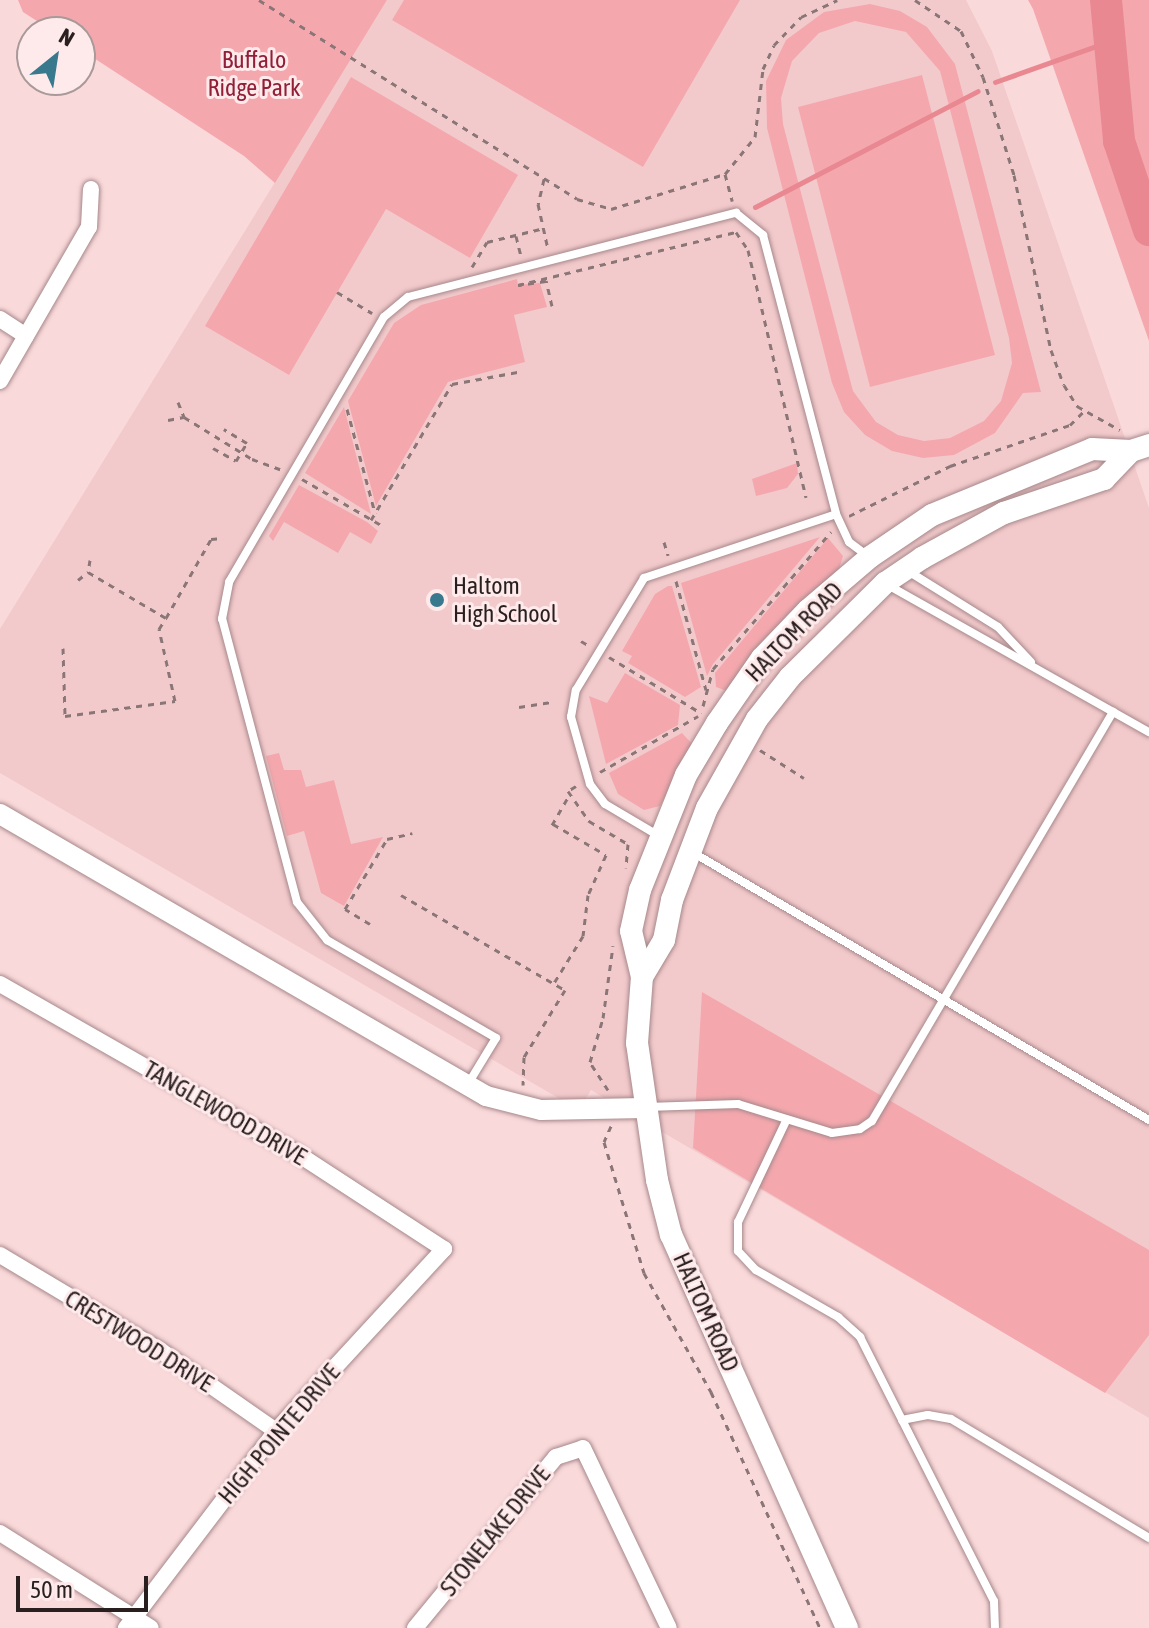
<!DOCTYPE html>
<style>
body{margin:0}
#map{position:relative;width:1149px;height:1628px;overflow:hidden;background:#fad9db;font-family:"Asap Condensed",sans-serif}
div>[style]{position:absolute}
.built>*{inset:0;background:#f3cacc}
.green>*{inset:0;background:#f4a8ae}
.stream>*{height:5px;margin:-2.5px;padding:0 2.5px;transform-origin:2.5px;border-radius:2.5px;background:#e98891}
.river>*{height:32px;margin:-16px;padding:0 16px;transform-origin:16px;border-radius:16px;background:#e98891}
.path>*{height:3px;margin-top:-1.5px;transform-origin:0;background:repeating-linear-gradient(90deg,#8b7677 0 6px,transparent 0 12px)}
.roads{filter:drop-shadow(0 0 2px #a6888a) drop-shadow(0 0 2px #a6888a)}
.service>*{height:8px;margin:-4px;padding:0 4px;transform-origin:4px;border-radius:4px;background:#fff}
.minor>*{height:16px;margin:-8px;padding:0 8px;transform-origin:8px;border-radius:8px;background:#fff}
.tertiary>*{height:20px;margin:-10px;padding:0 10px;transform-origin:10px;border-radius:10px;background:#fff}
.secondary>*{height:22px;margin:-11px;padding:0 11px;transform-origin:11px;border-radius:11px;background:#fff}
.dots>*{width:22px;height:22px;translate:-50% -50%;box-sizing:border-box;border:4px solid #feeaeb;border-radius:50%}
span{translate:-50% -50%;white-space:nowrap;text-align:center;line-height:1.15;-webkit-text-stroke:6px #feeaeb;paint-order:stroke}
.park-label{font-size:24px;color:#911f38}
.poi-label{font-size:24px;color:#2a1f1f}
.left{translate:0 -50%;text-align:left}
.street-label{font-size:24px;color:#2a1f1f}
.north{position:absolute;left:16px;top:16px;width:80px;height:80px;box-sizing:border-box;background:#feeaeb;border:2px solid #a99999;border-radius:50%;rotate:30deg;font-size:22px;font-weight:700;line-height:32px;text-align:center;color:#2a1f1f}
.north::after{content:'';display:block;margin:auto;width:28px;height:36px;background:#39798d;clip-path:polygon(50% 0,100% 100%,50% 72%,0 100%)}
.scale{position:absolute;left:16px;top:1576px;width:132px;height:36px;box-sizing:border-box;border:4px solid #2a1f1f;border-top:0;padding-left:10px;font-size:24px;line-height:28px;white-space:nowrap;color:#2a1f1f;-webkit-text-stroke:6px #feeaeb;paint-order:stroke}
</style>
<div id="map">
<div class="built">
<i style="clip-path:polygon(387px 0,966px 0,992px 51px,1149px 508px,1149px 1418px,591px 1090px,579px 1110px,0 773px,0 629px)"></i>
</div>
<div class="green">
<i style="clip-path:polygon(18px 0,387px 0,275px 183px,244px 156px,80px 49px,80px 32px,54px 32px,23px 12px)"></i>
<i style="clip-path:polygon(404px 0,740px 0,643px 167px,392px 20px)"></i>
<i style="clip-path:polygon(1028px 0,1149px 0,1149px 341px,1033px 9px)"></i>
<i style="clip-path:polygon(evenodd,870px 4px,900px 11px,927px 27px,955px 64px,1041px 392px,1023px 393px,995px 433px,954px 455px,923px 458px,892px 451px,865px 435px,844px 412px,832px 383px,767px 128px,766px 81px,786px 40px,824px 12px,870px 4px,855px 21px,906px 32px,940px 71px,1009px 338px,1012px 363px,1001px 401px,984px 421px,950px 438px,924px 441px,898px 435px,876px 422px,853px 391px,783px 124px,781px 98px,792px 61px,819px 33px,855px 21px)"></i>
<i style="clip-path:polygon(922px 75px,995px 355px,870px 387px,798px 107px)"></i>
<i style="clip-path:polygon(351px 77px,518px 175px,470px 258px,386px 209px,289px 375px,205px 326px)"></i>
<i style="clip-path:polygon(517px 279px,518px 285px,540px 283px,547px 307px,514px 315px,525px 362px,448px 382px,376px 506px,348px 401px,394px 323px,421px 305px)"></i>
<i style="clip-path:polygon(344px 407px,371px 514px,305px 473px)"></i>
<i style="clip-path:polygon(797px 463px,798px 474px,787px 488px,756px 496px,752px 479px)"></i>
<i style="clip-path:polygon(299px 485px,367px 522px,378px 531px,371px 544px,350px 532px,338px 553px,284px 522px,273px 541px,269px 536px)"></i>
<i style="clip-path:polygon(820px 537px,713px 664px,707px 676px,681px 583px)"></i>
<i style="clip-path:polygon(828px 538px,843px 556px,839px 569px,727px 691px,716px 687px,715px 673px)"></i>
<i style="clip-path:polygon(668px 586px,672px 586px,701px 687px,685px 697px,628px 663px,632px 656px,622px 651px,655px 594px)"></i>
<i style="clip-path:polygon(625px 673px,680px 705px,678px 725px,606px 764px,589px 696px,607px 703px)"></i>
<i style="clip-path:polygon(682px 733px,693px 745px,660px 806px,644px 810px,618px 794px,609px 773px)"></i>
<i style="clip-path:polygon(279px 753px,284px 770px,301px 770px,306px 787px,334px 780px,351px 844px,383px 837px,344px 906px,321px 893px,304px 831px,287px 836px,266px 756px)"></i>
<i style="clip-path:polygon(702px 992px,1149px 1250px,1149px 1335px,1105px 1393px,693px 1148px)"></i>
</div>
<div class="stream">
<i style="left:995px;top:82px;width:122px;rotate:-19.6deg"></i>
<i style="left:755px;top:207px;width:251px;rotate:-27.5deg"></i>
</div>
<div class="river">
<i style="left:1106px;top:0;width:142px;rotate:84.7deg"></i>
<i style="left:1119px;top:141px;width:94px;rotate:71.4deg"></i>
</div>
<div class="path">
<i style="left:259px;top:0;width:375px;rotate:32deg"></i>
<i style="left:577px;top:199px;width:35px;rotate:16deg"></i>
<i style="left:611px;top:209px;width:119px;rotate:-17.1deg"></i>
<i style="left:725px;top:174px;width:48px;rotate:-51deg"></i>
<i style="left:755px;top:137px;width:68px;rotate:-83.3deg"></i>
<i style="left:763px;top:69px;width:26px;rotate:-65deg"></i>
<i style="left:774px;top:45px;width:39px;rotate:-46deg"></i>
<i style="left:801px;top:17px;width:40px;rotate:-25deg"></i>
<i style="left:915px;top:0;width:55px;rotate:34deg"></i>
<i style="left:961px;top:31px;width:51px;rotate:64.4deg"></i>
<i style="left:983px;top:77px;width:103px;rotate:72.4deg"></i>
<i style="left:1014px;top:175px;width:179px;rotate:78.1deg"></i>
<i style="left:1051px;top:350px;width:37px;rotate:70deg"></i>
<i style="left:1064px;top:385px;width:25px;rotate:58deg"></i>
<i style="left:1077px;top:406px;width:49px;rotate:29.2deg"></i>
<i style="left:725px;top:174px;width:28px;rotate:75deg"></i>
<i style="left:544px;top:179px;width:26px;rotate:103deg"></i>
<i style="left:538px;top:204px;width:46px;rotate:77.5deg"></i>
<i style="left:516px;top:236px;width:21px;rotate:76deg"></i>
<i style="left:472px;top:267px;width:29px;rotate:-59deg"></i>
<i style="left:487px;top:242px;width:59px;rotate:-13.8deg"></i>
<i style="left:337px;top:292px;width:41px;rotate:31deg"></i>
<i style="left:552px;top:306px;width:26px;rotate:-103deg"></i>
<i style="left:546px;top:281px;width:28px;rotate:172deg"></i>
<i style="left:518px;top:285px;width:224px;rotate:-13.7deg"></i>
<i style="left:736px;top:232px;width:22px;rotate:56deg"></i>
<i style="left:748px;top:250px;width:254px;rotate:76.8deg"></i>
<i style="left:178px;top:402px;width:16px;rotate:68deg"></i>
<i style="left:184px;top:417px;width:80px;rotate:31.7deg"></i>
<i style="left:252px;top:459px;width:30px;rotate:20deg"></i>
<i style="left:347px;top:409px;width:108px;rotate:74.9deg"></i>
<i style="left:168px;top:420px;width:16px;rotate:-11deg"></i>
<i style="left:213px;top:448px;width:26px;rotate:29deg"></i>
<i style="left:236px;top:461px;width:21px;rotate:-59deg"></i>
<i style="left:247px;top:443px;width:27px;rotate:-149deg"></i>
<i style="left:302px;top:479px;width:91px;rotate:30.2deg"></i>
<i style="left:849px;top:516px;width:113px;rotate:-26.3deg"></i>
<i style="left:950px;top:466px;width:127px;rotate:-18.9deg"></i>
<i style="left:1070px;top:425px;width:20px;rotate:-45deg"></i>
<i style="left:371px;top:520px;width:158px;rotate:-59.2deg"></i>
<i style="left:452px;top:384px;width:72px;rotate:-10.4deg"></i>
<i style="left:664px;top:542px;width:14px;rotate:73deg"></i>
<i style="left:90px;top:560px;width:12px;rotate:99deg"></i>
<i style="left:88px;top:572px;width:91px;rotate:30.5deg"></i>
<i style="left:166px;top:618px;width:91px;rotate:-60.3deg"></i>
<i style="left:211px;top:539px;width:12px;rotate:-5deg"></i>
<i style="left:78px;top:580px;width:13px;rotate:-39deg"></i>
<i style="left:676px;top:581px;width:113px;rotate:74.6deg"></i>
<i style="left:581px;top:641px;width:8px;rotate:30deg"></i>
<i style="left:63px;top:648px;width:68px;rotate:88.3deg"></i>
<i style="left:65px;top:716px;width:111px;rotate:-7.8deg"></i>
<i style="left:175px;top:701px;width:74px;rotate:-102.5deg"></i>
<i style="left:159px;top:629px;width:13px;rotate:-58deg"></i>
<i style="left:609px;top:657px;width:108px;rotate:31.3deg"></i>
<i style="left:703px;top:706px;width:38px;rotate:-75deg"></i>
<i style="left:713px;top:669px;width:181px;rotate:-49.3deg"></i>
<i style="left:519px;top:707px;width:31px;rotate:-9deg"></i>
<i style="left:760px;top:750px;width:52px;rotate:32.5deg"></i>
<i style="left:600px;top:772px;width:113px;rotate:-29.7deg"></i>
<i style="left:576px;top:786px;width:9px;rotate:148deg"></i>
<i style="left:568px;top:791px;width:37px;rotate:55deg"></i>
<i style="left:589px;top:821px;width:45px;rotate:30.5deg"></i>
<i style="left:628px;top:844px;width:24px;rotate:95deg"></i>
<i style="left:553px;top:824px;width:61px;rotate:30.3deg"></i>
<i style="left:606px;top:855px;width:44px;rotate:114.2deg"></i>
<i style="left:588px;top:895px;width:41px;rotate:97deg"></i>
<i style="left:583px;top:936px;width:55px;rotate:121.7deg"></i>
<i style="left:552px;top:825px;width:36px;rotate:-60deg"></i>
<i style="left:401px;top:895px;width:190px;rotate:30.1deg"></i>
<i style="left:565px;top:990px;width:79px;rotate:121.5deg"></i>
<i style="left:524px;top:1057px;width:28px;rotate:92deg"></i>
<i style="left:370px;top:924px;width:29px;rotate:-149deg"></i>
<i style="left:345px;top:909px;width:82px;rotate:-59deg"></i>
<i style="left:387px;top:839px;width:26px;rotate:-13deg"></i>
<i style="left:608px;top:1090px;width:33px;rotate:-123deg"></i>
<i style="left:590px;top:1062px;width:46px;rotate:-73.5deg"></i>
<i style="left:603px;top:1018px;width:73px;rotate:-82.1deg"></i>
<i style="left:611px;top:1126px;width:17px;rotate:114deg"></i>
<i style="left:604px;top:1142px;width:137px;rotate:73deg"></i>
<i style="left:644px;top:1273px;width:137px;rotate:60.6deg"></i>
<i style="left:711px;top:1392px;width:260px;rotate:65.2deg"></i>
</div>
<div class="roads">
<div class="service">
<i style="left:908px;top:571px;width:106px;rotate:31.9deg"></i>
<i style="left:998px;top:627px;width:48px;rotate:46.7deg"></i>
<i style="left:886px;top:584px;width:302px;rotate:29.4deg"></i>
<i style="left:659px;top:836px;width:63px;rotate:-149.3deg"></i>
<i style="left:605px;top:804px;width:25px;rotate:-127deg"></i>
<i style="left:590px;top:784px;width:70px;rotate:-105.8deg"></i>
<i style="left:571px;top:717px;width:27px;rotate:-80deg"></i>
<i style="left:576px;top:690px;width:131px;rotate:-58.7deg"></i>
<i style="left:644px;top:578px;width:202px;rotate:-18.4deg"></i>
<i style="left:692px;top:852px;width:530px;rotate:30.39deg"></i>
<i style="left:468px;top:1084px;width:54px;rotate:-58.7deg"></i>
<i style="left:496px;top:1038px;width:195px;rotate:-149.9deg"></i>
<i style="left:327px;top:940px;width:48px;rotate:-128.3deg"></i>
<i style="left:297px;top:902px;width:293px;rotate:-104.8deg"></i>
<i style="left:222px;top:619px;width:38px;rotate:-79deg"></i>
<i style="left:229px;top:582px;width:307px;rotate:-59.7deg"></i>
<i style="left:384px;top:317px;width:31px;rotate:-40deg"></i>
<i style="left:408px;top:297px;width:339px;rotate:-14.4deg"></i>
<i style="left:736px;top:213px;width:35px;rotate:39deg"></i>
<i style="left:763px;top:235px;width:288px;rotate:75.3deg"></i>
<i style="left:836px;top:514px;width:31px;rotate:65deg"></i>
<i style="left:849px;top:542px;width:25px;rotate:37deg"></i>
<i style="left:647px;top:1107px;width:91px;rotate:-1.9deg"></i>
<i style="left:738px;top:1104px;width:98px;rotate:17.1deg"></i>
<i style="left:832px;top:1133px;width:28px;rotate:-8deg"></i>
<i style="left:860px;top:1129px;width:14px;rotate:-34deg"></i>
<i style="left:872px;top:1121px;width:475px;rotate:-59.5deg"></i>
<i style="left:786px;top:1121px;width:112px;rotate:115.4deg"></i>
<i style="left:738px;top:1222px;width:29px;rotate:90deg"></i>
<i style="left:738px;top:1251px;width:26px;rotate:47deg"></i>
<i style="left:756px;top:1270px;width:95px;rotate:29.8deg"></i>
<i style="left:838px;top:1317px;width:30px;rotate:42deg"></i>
<i style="left:860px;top:1337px;width:296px;rotate:63.1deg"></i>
<i style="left:994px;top:1601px;width:27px;rotate:88deg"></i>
<i style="left:902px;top:1420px;width:26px;rotate:-11deg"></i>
<i style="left:928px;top:1415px;width:23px;rotate:10deg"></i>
<i style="left:951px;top:1419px;width:231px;rotate:31deg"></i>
</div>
<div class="minor">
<i style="left:0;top:319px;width:31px;rotate:33deg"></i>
<i style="left:0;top:381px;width:178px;rotate:-60deg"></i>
<i style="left:89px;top:227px;width:38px;rotate:-87deg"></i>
<i style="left:0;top:984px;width:339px;rotate:29.7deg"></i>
<i style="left:295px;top:1152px;width:178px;rotate:33.1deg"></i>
<i style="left:444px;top:1249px;width:248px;rotate:132.7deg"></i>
<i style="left:276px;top:1431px;width:248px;rotate:127.3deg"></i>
<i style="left:0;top:1255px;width:187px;rotate:30.8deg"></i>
<i style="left:161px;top:1351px;width:140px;rotate:34.8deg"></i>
<i style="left:0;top:1533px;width:178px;rotate:32.2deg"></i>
<i style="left:415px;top:1628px;width:222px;rotate:-50.5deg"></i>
<i style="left:556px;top:1457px;width:28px;rotate:-18deg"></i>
<i style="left:583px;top:1448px;width:199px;rotate:64.5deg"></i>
</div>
<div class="tertiary">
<i style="left:0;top:814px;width:562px;rotate:30.12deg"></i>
<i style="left:486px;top:1096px;width:57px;rotate:14.3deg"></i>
<i style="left:541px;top:1110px;width:103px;rotate:-1.1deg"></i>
</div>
<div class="secondary">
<i style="left:642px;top:977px;width:43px;rotate:-59.3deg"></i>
<i style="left:664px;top:940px;width:41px;rotate:-78.7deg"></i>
<i style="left:672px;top:900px;width:98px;rotate:-69.2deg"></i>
<i style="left:707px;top:808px;width:102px;rotate:-60.7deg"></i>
<i style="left:757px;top:719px;width:53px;rotate:-51.8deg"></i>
<i style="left:790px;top:677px;width:134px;rotate:-44.7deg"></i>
<i style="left:885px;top:583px;width:45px;rotate:-34deg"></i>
<i style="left:922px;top:558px;width:94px;rotate:-28.8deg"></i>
<i style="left:1004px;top:513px;width:106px;rotate:-18.8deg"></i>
<i style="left:1104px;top:479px;width:39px;rotate:-46deg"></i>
<i style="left:847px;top:1628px;width:431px;rotate:-114.1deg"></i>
<i style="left:671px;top:1235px;width:57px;rotate:-104.3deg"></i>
<i style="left:657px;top:1180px;width:138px;rotate:-98.3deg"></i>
<i style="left:637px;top:1043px;width:66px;rotate:-85.7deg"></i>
<i style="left:642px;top:977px;width:47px;rotate:-103.4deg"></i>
<i style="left:631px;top:931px;width:42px;rotate:-77.6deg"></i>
<i style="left:640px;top:890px;width:124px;rotate:-68.2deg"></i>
<i style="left:686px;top:775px;width:61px;rotate:-59.2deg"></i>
<i style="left:717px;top:723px;width:79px;rotate:-55.3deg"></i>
<i style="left:762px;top:658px;width:66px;rotate:-46.2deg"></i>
<i style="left:808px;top:610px;width:82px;rotate:-40.5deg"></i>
<i style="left:870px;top:557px;width:75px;rotate:-34.1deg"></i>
<i style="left:932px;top:515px;width:173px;rotate:-22.4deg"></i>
<i style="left:1092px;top:449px;width:39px;rotate:3deg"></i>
<i style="left:1131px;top:451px;width:19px;rotate:-18deg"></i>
</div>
</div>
<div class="dots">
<i style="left:437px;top:600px;background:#39798d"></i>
</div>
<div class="park-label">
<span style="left:254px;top:74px">Buffalo<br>Ridge Park</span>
</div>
<div class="poi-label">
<span class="left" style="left:453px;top:600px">Haltom<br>High School</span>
</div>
<div class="street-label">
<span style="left:794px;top:632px;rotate:-46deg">HALTOM ROAD</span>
<span style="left:225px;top:1113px;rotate:30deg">TANGLEWOOD DRIVE</span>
<span style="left:706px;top:1312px;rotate:66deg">HALTOM ROAD</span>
<span style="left:139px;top:1341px;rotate:32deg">CRESTWOOD DRIVE</span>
<span style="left:279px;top:1434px;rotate:-50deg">HIGH POINTE DRIVE</span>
<span style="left:495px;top:1531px;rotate:-51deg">STONELAKE DRIVE</span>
</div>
<div class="north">N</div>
<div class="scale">50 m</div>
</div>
